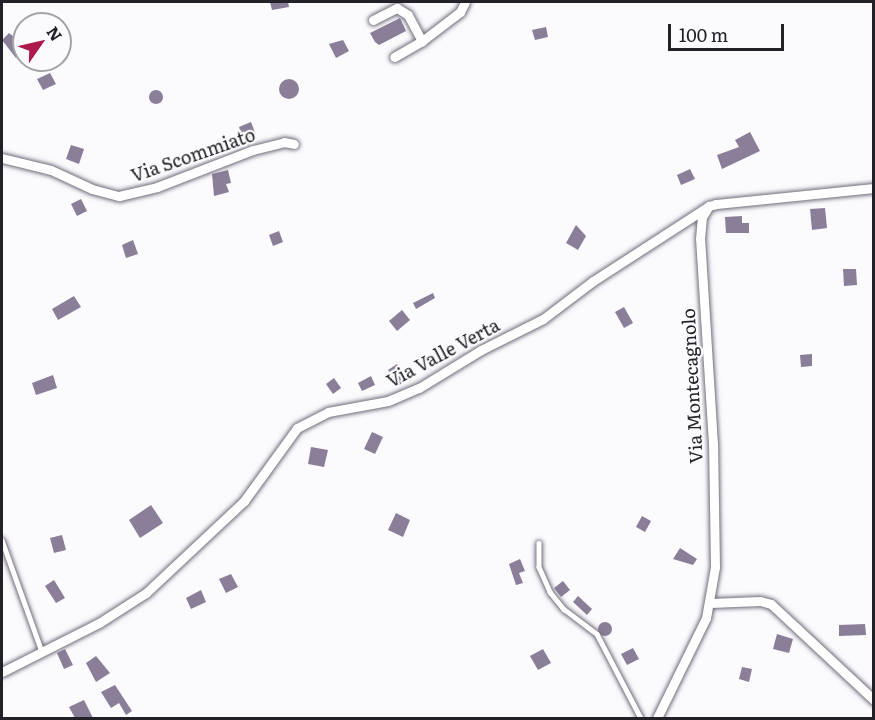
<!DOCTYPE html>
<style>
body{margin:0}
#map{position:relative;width:875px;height:720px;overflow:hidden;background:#fbfafd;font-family:Literata,serif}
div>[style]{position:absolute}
.building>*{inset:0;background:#8a7e99}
.round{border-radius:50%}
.roads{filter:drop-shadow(0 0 2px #716d7b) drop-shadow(0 0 2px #716d7b)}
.service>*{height:4.5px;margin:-2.25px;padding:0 2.25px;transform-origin:2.25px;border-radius:2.25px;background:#fff}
.minor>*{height:9px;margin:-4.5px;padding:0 4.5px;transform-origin:4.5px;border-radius:4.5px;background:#fff}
span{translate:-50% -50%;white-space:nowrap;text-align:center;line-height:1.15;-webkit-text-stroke:4.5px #fbfafd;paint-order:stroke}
.street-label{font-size:18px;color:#232127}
.frame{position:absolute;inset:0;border:3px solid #232127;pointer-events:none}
.north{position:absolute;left:12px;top:12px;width:60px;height:60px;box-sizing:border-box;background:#fbfafd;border:2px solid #a5a3a7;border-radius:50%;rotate:56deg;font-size:16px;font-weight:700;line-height:24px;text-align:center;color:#232127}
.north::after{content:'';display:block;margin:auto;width:21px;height:27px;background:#ac194b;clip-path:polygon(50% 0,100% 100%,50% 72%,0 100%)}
.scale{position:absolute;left:668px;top:24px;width:116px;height:27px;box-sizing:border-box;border:3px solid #232127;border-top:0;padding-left:8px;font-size:18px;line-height:21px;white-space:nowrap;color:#232127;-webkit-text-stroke:4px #fbfafd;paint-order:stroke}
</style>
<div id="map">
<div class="building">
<i style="clip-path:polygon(270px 2px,288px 2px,289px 7px,272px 10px)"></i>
<i style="clip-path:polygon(400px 18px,406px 31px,379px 45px,375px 42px,370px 33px)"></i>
<i style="clip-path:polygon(546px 27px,548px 37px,535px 40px,532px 30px)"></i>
<i style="clip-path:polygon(9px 33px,24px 45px,21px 48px,23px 52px,16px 58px,2px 40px)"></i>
<i style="clip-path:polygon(343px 40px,349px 51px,336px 58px,329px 44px)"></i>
<i style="clip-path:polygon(50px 73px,56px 84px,43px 90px,37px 79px)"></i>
<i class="round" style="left:279px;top:79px;width:20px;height:20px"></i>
<i class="round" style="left:149px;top:90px;width:14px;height:14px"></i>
<i style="clip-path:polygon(251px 122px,256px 135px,243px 139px,239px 127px)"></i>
<i style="clip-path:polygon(750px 132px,760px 151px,722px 169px,717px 155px,739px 147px,735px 140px)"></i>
<i style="clip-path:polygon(71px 145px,84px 149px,79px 164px,66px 159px)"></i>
<i style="clip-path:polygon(690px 169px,695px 179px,681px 185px,677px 175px)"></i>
<i style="clip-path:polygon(228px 170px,231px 183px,226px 184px,229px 192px,214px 196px,212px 174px)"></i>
<i style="clip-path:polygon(81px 199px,87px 211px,77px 216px,71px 204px)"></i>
<i style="clip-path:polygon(825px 208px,827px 228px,812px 230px,810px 209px)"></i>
<i style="clip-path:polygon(742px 216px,742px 223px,749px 223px,749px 233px,726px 233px,725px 217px)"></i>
<i style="clip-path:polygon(576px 225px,586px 236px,578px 250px,566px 243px)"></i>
<i style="clip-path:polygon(279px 231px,283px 242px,273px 246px,269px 235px)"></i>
<i style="clip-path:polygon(133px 240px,138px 254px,126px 258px,122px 245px)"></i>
<i style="clip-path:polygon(843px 269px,856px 269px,857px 285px,844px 286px)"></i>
<i style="clip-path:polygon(433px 293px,435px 298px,416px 309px,413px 303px)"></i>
<i style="clip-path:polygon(74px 296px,81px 307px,58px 320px,52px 309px)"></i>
<i style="clip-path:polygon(624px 307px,633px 323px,624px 328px,615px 312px)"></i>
<i style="clip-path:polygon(402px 310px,410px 320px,397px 331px,389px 321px)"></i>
<i style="clip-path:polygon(812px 354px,812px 366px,801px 367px,800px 355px)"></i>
<i style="clip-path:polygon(397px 364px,408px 379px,398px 386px,388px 370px)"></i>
<i style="clip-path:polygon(53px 375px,57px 388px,36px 395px,32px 383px)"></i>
<i style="clip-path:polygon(371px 376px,375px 385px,362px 391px,358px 383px)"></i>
<i style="clip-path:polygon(334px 378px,341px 388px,333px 394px,326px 384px)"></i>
<i style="clip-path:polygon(372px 432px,383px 437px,375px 454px,364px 449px)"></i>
<i style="clip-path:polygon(311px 447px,328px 450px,324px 467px,308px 464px)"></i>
<i style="clip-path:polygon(151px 505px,163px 523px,140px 538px,129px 520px)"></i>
<i style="clip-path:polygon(396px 513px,410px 520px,403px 537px,388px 530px)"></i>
<i style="clip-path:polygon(642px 516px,651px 521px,645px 532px,636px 527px)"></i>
<i style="clip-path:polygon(62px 535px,66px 550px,54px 553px,50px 538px)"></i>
<i style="clip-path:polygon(680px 548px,697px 559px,693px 565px,673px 559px)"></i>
<i style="clip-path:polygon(520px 559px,525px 571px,519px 573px,523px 583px,516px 585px,509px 564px)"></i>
<i style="clip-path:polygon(231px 574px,238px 587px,226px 593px,219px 579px)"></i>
<i style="clip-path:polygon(54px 580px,65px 598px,56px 603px,45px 586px)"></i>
<i style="clip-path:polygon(563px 581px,570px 590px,561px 597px,554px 588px)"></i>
<i style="clip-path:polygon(201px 590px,206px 602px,191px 609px,186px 598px)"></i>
<i style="clip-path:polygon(578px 596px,592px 609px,587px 615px,573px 602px)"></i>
<i class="round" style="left:598px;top:622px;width:14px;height:14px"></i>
<i style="clip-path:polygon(865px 624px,866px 635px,839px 636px,839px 625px)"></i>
<i style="clip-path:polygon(777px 634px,793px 639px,789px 653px,773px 649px)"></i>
<i style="clip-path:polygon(633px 648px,639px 659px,627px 665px,621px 654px)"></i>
<i style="clip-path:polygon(65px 649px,73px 665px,64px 669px,57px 653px)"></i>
<i style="clip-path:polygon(543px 649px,551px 663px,538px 670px,530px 656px)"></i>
<i style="clip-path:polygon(96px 656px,110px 673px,96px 682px,86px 663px)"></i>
<i style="clip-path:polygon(742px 667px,752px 669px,749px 682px,739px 679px)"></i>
<i style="clip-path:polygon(115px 685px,132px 711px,126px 715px,119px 703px,111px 708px,101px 692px)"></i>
<i style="clip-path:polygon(84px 700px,93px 718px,75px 718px,69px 707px)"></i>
</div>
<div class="roads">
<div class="service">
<i style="left:2px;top:540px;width:119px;rotate:70.3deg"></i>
<i style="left:539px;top:543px;width:24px;rotate:90deg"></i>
<i style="left:539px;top:567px;width:27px;rotate:66deg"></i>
<i style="left:550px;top:592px;width:22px;rotate:51deg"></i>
<i style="left:564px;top:609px;width:41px;rotate:37.1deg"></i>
<i style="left:597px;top:634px;width:95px;rotate:62.4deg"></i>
</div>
<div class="minor">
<i style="left:373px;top:20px;width:27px;rotate:-27deg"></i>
<i style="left:397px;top:8px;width:13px;rotate:32deg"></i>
<i style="left:408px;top:15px;width:30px;rotate:62deg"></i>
<i style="left:422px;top:41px;width:32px;rotate:150deg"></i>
<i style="left:422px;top:41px;width:48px;rotate:-37.3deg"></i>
<i style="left:460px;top:12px;width:11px;rotate:-63deg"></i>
<i style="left:2px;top:158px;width:50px;rotate:13.8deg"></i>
<i style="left:51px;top:170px;width:45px;rotate:24.9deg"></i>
<i style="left:92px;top:189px;width:28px;rotate:15deg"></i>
<i style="left:119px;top:196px;width:39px;rotate:-13deg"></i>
<i style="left:157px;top:187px;width:103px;rotate:-21.1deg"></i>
<i style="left:253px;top:150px;width:32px;rotate:-14deg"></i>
<i style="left:284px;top:142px;width:10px;rotate:11deg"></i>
<i style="left:710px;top:603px;width:50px;rotate:-2.3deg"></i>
<i style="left:760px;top:601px;width:11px;rotate:15deg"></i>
<i style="left:771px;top:604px;width:141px;rotate:43deg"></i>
<i style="left:2px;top:672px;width:109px;rotate:-26.8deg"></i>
<i style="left:99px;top:623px;width:56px;rotate:-32.6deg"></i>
<i style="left:146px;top:593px;width:134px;rotate:-43.2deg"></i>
<i style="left:244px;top:501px;width:90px;rotate:-54deg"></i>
<i style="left:297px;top:428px;width:35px;rotate:-27deg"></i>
<i style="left:328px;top:412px;width:61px;rotate:-10.4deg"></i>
<i style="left:388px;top:401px;width:34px;rotate:-23deg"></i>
<i style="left:419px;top:388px;width:73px;rotate:-31.5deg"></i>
<i style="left:481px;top:350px;width:69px;rotate:-26.6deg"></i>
<i style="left:543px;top:319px;width:63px;rotate:-37.2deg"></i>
<i style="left:593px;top:281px;width:138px;rotate:-32.9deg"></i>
<i style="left:657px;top:718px;width:111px;rotate:-63.9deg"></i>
<i style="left:706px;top:618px;width:52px;rotate:-80deg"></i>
<i style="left:715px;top:567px;width:123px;rotate:-90.9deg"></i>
<i style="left:713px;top:444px;width:205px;rotate:-93.6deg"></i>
<i style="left:700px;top:239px;width:22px;rotate:-85deg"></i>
<i style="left:702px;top:217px;width:13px;rotate:-58deg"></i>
<i style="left:709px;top:206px;width:7px;rotate:-16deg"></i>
<i style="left:716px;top:204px;width:159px;rotate:-5.8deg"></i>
</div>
</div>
<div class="street-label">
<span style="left:193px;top:155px;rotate:-19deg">Via Scommiato</span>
<span style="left:443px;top:353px;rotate:-28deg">Via Valle Verta</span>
<span style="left:692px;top:386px;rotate:-93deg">Via Montecagnolo</span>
</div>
<div class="frame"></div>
<div class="north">N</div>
<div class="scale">100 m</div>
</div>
